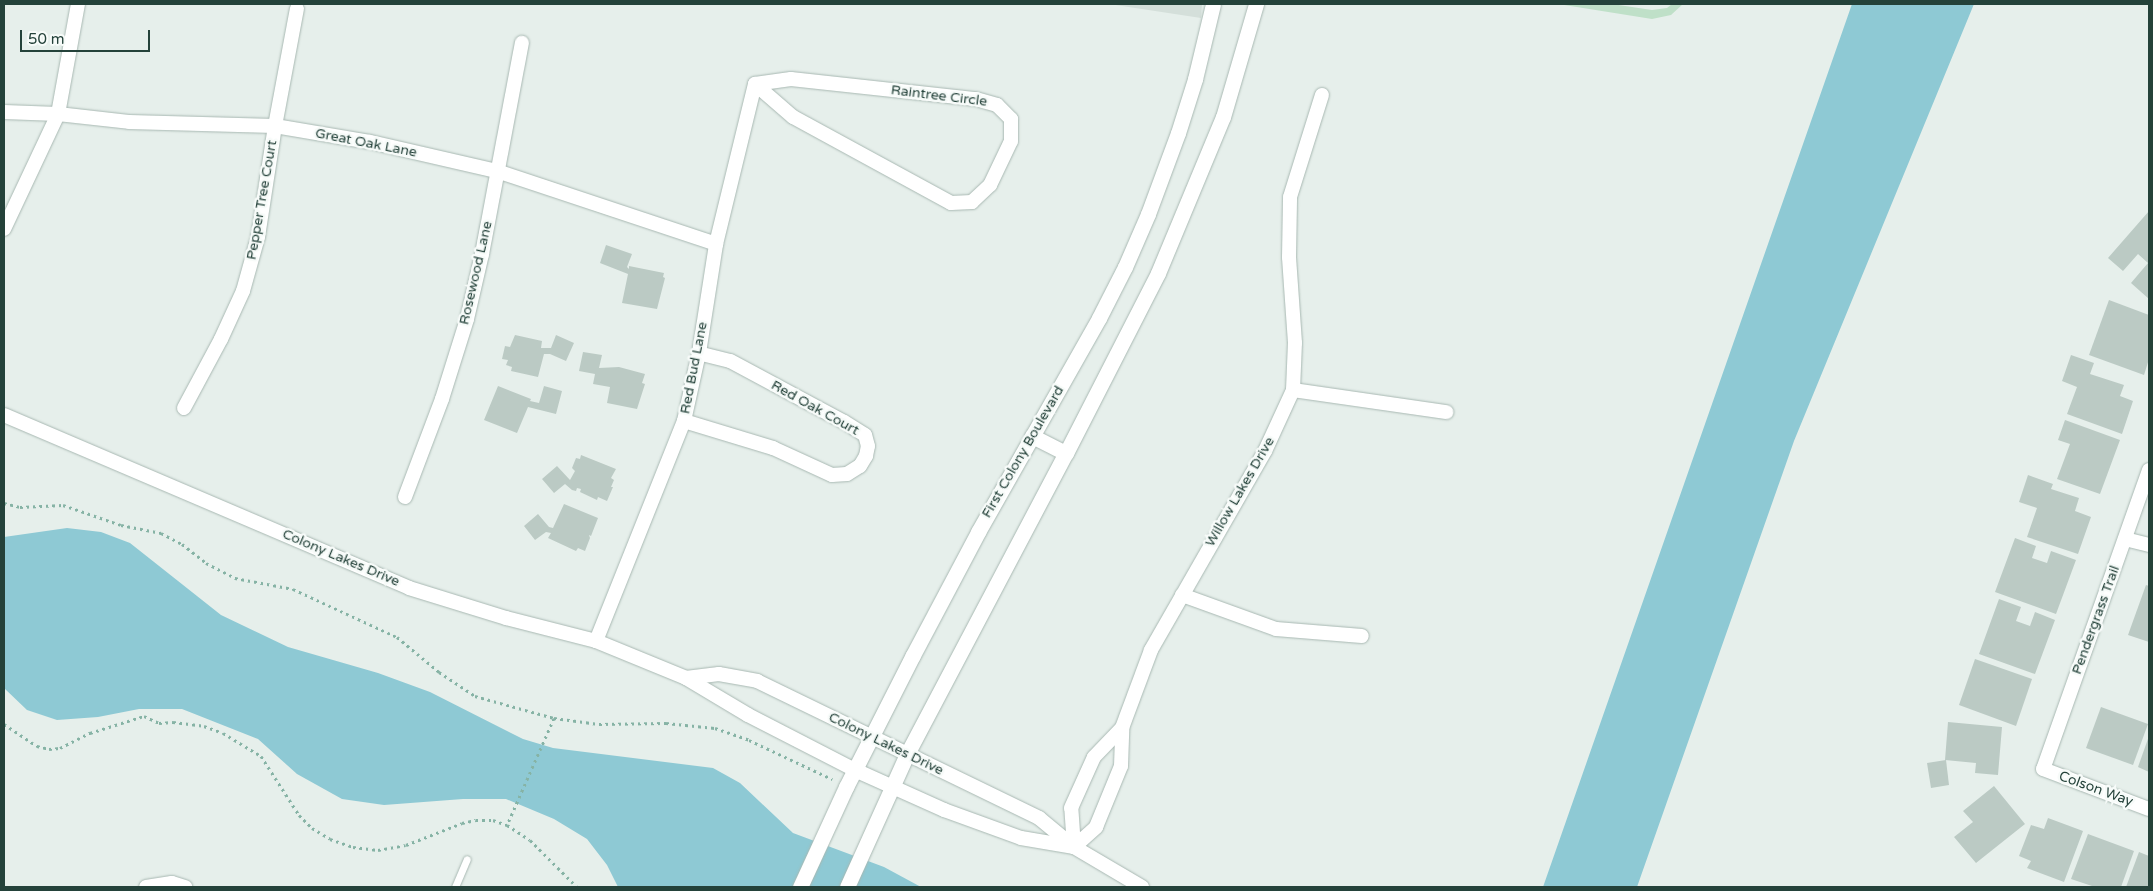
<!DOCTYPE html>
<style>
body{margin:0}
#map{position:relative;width:2153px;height:891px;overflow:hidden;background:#e6efeb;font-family:"Varela Round",sans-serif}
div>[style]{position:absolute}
.built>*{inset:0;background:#d4dfda}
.green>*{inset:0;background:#bfe0c8}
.water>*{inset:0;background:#8ec9d4}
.building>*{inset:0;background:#bbcac4}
.path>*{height:3px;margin-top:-1.5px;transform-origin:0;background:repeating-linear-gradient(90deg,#86b3a5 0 2.5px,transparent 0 6.5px)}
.roads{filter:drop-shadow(0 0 1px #a8b8b2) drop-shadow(0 0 1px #a8b8b2)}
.lane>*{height:7px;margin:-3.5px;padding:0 3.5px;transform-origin:3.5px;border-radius:3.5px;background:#fff}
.street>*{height:14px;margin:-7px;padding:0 7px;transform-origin:7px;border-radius:7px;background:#fff}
.secondary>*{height:15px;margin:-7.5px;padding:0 7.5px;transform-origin:7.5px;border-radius:7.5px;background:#fff}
span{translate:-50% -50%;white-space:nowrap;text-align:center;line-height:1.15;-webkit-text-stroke:5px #f7fbf9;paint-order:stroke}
.street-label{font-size:14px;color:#24423a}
.frame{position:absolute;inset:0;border:5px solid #24423a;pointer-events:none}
.scale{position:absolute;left:20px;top:30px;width:130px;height:22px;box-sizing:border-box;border:2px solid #24423a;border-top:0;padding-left:6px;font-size:15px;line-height:18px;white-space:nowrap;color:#24423a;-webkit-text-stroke:4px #f7fbf9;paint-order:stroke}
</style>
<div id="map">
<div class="built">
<i style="clip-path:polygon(1109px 4px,1202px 4px,1201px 18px)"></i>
</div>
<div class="green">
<i style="clip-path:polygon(1558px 4px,1612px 4px,1652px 10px,1667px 8px,1672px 4px,1683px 4px,1671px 15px,1652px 19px)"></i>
</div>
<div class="water">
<i style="clip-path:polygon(1852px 4px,1974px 4px,1794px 441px,1637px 887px,1543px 887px)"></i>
<i style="clip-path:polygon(67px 528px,101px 532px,130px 543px,221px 615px,288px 647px,378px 673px,430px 692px,523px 739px,553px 748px,713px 768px,740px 783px,793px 833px,884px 867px,921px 887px,618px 887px,607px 865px,587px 839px,554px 819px,506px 799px,463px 799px,384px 805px,342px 799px,297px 774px,258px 739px,182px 709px,139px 709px,98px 717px,57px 720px,27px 710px,4px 688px,4px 537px)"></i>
</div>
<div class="building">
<i style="clip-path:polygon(2149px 211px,2149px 299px,2131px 283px,2148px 263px,2138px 254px,2123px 271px,2108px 258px)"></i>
<i style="clip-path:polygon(606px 245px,632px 254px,627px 267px,629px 269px,629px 266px,664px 273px,663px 277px,665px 278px,657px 309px,622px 303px,628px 274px,600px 263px)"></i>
<i style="clip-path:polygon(2109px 300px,2149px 315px,2149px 359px,2144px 375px,2089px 355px)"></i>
<i style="clip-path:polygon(515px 335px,542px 341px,541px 348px,551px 348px,556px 335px,574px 343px,566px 361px,550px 354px,544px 354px,538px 377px,511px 371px,512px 367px,506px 365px,508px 360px,502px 359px,505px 346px,510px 347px)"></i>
<i style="clip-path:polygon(583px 352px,602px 355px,599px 368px,619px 367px,645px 374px,642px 383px,645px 384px,637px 409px,607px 403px,610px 387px,593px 384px,595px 374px,579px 371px)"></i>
<i style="clip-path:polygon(2071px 355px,2094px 363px,2090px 374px,2124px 385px,2120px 396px,2133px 401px,2122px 434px,2067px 414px,2077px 387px,2062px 381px)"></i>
<i style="clip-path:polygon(498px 386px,531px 399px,530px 401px,539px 403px,544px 386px,562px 391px,556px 414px,528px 407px,517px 433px,484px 420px)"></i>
<i style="clip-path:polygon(2065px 420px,2120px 440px,2100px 494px,2057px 479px,2070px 444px,2058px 440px)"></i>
<i style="clip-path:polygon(581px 455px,616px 469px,611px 478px,614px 480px,611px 487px,613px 487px,607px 501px,598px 497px,597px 500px,580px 492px,581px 489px,577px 488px,576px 491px,572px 490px,565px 484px,554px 493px,542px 479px,557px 466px,570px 480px,575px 471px,572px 468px,576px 458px,580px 459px)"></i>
<i style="clip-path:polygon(2028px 475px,2053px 484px,2051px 489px,2079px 498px,2075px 511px,2091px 517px,2078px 554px,2027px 537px,2037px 508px,2019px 502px)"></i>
<i style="clip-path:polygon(564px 504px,598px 518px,591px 536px,589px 535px,590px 538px,585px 551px,578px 548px,576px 551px,548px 538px,551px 533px,546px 532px,535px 540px,524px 526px,538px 514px,549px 527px,553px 528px)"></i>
<i style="clip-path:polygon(2015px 538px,2036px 546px,2032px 558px,2047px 563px,2051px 551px,2076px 560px,2056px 614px,1995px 592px)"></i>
<i style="clip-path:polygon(2146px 585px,2149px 586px,2149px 642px,2128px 635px)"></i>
<i style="clip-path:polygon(1999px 599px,2021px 607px,2016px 621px,2030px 626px,2035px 612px,2055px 620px,2035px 674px,1979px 654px)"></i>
<i style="clip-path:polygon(1975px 659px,2032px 679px,2016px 726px,1959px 705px)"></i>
<i style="clip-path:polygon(2101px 707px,2148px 724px,2133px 765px,2086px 748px)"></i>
<i style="clip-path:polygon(1948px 722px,2002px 727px,1998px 775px,1975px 773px,1976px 763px,1945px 760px)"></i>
<i style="clip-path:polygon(2149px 736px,2149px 772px,2138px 767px)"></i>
<i style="clip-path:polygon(1946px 760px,1949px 785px,1931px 788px,1927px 763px)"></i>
<i style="clip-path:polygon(1994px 786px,2025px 824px,1976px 863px,1954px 837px,1973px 822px,1963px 811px)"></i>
<i style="clip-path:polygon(2048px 818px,2083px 831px,2064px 882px,2027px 868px,2031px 861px,2019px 856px,2031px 825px,2044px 829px)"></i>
<i style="clip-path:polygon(2088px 834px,2134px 851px,2121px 887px,2095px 887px,2071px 879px)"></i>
<i style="clip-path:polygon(2139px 852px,2149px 856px,2149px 887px,2126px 887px)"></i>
</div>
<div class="path">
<i style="left:4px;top:503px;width:16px;rotate:14deg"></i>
<i style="left:20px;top:507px;width:43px;rotate:-2.7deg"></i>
<i style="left:63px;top:505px;width:61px;rotate:19deg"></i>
<i style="left:121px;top:525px;width:41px;rotate:11.3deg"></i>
<i style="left:161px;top:533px;width:24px;rotate:28deg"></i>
<i style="left:182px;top:544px;width:31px;rotate:38deg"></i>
<i style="left:206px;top:563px;width:33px;rotate:27deg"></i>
<i style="left:235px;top:578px;width:59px;rotate:10.7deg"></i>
<i style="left:293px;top:589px;width:115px;rotate:24.8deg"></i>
<i style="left:397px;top:637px;width:55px;rotate:39.8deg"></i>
<i style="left:439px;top:672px;width:43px;rotate:33.7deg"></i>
<i style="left:475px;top:696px;width:82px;rotate:15.6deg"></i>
<i style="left:554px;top:718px;width:45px;rotate:7.6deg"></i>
<i style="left:599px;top:724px;width:67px;rotate:-0.9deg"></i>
<i style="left:666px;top:723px;width:49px;rotate:5.8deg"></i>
<i style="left:715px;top:728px;width:36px;rotate:19deg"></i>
<i style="left:749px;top:740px;width:92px;rotate:25.2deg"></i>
<i style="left:554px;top:718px;width:117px;rotate:113.7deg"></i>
<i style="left:507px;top:825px;width:27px;rotate:33deg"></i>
<i style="left:530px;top:840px;width:66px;rotate:45deg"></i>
<i style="left:4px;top:724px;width:40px;rotate:34deg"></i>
<i style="left:37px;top:746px;width:12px;rotate:14deg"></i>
<i style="left:49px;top:749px;width:11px;rotate:-5deg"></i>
<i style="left:60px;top:748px;width:34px;rotate:-27deg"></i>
<i style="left:90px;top:733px;width:57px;rotate:-17.5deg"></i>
<i style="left:144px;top:716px;width:17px;rotate:25deg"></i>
<i style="left:159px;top:723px;width:14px;rotate:-4deg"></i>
<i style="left:173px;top:722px;width:31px;rotate:7deg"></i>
<i style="left:204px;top:726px;width:20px;rotate:20deg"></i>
<i style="left:223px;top:733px;width:44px;rotate:31.2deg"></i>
<i style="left:261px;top:756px;width:70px;rotate:57.2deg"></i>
<i style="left:299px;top:815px;width:18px;rotate:45deg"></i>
<i style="left:312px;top:828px;width:21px;rotate:31deg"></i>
<i style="left:330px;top:839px;width:24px;rotate:19deg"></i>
<i style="left:353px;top:847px;width:25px;rotate:7deg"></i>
<i style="left:378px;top:850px;width:28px;rotate:-10deg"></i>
<i style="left:406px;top:845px;width:60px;rotate:-21.4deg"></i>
<i style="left:462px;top:823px;width:14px;rotate:-12deg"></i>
<i style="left:476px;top:820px;width:17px"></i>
<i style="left:493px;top:820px;width:15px;rotate:20deg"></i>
</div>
<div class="roads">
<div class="lane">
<i style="left:455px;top:887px;width:30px;rotate:-67deg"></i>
</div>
<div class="street">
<i style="left:791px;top:79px;width:186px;rotate:6.2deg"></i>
<i style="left:976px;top:99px;width:22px;rotate:16deg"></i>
<i style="left:997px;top:105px;width:20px;rotate:45deg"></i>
<i style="left:1011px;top:119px;width:22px;rotate:90deg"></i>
<i style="left:1011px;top:141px;width:49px;rotate:115.5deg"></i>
<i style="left:990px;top:185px;width:25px;rotate:137deg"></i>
<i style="left:972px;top:202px;width:21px;rotate:177deg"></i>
<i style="left:951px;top:203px;width:180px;rotate:-151.4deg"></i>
<i style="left:793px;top:117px;width:50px;rotate:-139deg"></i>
<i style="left:755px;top:84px;width:36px;rotate:-8deg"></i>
<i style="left:4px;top:112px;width:54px;rotate:2.1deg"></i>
<i style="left:58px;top:114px;width:71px;rotate:6.4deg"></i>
<i style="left:129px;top:122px;width:146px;rotate:1.6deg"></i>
<i style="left:275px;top:126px;width:96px;rotate:9.6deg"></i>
<i style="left:370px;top:142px;width:130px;rotate:12.9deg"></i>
<i style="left:497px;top:171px;width:231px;rotate:18.4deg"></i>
<i style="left:4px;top:229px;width:127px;rotate:-64.8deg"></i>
<i style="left:58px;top:114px;width:112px;rotate:-79.7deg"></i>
<i style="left:1293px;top:390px;width:155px;rotate:8.2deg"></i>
<i style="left:184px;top:408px;width:78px;rotate:-61.8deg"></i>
<i style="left:221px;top:339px;width:53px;rotate:-65.4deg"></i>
<i style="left:243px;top:291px;width:56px;rotate:-74.5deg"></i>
<i style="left:258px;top:237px;width:112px;rotate:-81.3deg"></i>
<i style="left:275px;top:126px;width:119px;rotate:-79.4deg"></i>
<i style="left:4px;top:415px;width:440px;rotate:23.1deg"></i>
<i style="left:409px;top:588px;width:102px;rotate:17.2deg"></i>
<i style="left:506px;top:618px;width:93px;rotate:14.3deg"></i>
<i style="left:596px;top:641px;width:97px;rotate:22.3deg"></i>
<i style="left:686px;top:678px;width:72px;rotate:30.8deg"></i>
<i style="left:748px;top:715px;width:120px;rotate:27.2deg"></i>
<i style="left:855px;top:770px;width:98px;rotate:24.2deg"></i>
<i style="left:944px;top:810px;width:82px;rotate:20deg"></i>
<i style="left:1021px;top:838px;width:54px;rotate:9.6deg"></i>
<i style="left:684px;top:421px;width:93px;rotate:16.9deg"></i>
<i style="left:773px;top:448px;width:65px;rotate:24.6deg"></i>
<i style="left:832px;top:475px;width:15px;rotate:-4deg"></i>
<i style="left:847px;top:474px;width:15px;rotate:-32deg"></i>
<i style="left:860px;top:466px;width:12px;rotate:-59deg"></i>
<i style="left:866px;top:456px;width:10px;rotate:-79deg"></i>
<i style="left:868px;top:446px;width:11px;rotate:-105deg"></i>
<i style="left:865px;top:435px;width:25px;rotate:-148deg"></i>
<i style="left:844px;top:422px;width:129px;rotate:-151.8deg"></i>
<i style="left:730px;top:361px;width:32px;rotate:-166deg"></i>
<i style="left:2149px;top:470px;width:317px;rotate:109.5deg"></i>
<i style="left:2043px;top:769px;width:113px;rotate:20.7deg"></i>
<i style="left:405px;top:497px;width:105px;rotate:-69.3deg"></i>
<i style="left:442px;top:399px;width:84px;rotate:-72.6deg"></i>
<i style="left:467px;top:319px;width:67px;rotate:-77deg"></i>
<i style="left:482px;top:254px;width:215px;rotate:-79.3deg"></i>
<i style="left:2125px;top:539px;width:25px;rotate:14deg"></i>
<i style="left:1182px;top:595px;width:100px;rotate:19.9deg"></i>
<i style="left:1276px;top:629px;width:86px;rotate:4.7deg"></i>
<i style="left:596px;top:641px;width:237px;rotate:-68.2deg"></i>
<i style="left:684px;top:421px;width:70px;rotate:-77.6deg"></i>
<i style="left:699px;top:353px;width:110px;rotate:-81.1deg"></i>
<i style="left:716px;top:244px;width:165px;rotate:-76.3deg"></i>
<i style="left:686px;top:678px;width:33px;rotate:-7deg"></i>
<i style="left:719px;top:674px;width:39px;rotate:10deg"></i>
<i style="left:757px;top:681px;width:314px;rotate:25.9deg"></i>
<i style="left:1039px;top:818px;width:45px;rotate:39.6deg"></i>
<i style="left:1074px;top:847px;width:79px;rotate:30.5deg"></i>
<i style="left:1074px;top:847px;width:30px;rotate:-42deg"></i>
<i style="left:1096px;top:827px;width:66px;rotate:-67.7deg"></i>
<i style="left:1121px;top:766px;width:38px;rotate:-88deg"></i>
<i style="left:1122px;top:728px;width:83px;rotate:-69.6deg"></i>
<i style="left:1151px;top:650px;width:229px;rotate:-60.2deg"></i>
<i style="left:1265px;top:451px;width:67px;rotate:-65.3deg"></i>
<i style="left:1293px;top:390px;width:47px;rotate:-87.6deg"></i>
<i style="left:1295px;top:343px;width:86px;rotate:-94deg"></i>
<i style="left:1289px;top:257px;width:60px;rotate:-89deg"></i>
<i style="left:1290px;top:197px;width:107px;rotate:-72.6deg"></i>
<i style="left:1074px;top:847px;width:39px;rotate:-94deg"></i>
<i style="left:1071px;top:808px;width:56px;rotate:-65.7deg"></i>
<i style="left:1094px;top:757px;width:40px;rotate:-46deg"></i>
<i style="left:146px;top:887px;width:26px;rotate:-9deg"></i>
<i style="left:172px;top:883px;width:14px;rotate:17deg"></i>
</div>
<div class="secondary">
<i style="left:1032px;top:436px;width:38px;rotate:27deg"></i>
<i style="left:800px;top:887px;width:110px;rotate:-65.3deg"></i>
<i style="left:846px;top:787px;width:148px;rotate:-63.1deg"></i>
<i style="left:913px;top:655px;width:139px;rotate:-62.1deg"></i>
<i style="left:978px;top:532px;width:246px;rotate:-60.5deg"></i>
<i style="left:1099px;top:318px;width:57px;rotate:-63deg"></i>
<i style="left:1125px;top:267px;width:58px;rotate:-66.5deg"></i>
<i style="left:1148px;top:214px;width:86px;rotate:-69.7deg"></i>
<i style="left:1178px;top:133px;width:57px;rotate:-72.5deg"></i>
<i style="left:1195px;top:79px;width:77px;rotate:-76.5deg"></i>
<i style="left:847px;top:887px;width:146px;rotate:-65.7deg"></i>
<i style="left:907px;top:754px;width:340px;rotate:-62.2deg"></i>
<i style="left:1066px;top:453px;width:202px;rotate:-62.9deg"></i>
<i style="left:1158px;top:273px;width:169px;rotate:-67.4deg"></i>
<i style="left:1223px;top:117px;width:118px;rotate:-73.7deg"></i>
</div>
</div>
<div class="street-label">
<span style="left:939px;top:96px;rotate:7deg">Raintree Circle</span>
<span style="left:366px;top:143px;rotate:11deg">Great Oak Lane</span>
<span style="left:262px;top:200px;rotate:-80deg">Pepper Tree Court</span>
<span style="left:476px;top:273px;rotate:-77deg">Rosewood Lane</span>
<span style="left:694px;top:368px;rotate:-79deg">Red Bud Lane</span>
<span style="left:815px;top:408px;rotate:29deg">Red Oak Court</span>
<span style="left:1023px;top:452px;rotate:-60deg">First Colony Boulevard</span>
<span style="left:1240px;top:492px;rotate:-60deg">Willow Lakes Drive</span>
<span style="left:341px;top:558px;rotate:23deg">Colony Lakes Drive</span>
<span style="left:2096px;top:620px;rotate:-70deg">Pendergrass Trail</span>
<span style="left:886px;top:744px;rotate:26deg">Colony Lakes Drive</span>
<span style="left:2096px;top:789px;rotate:20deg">Colson Way</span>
</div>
<div class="frame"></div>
<div class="scale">50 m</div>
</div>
